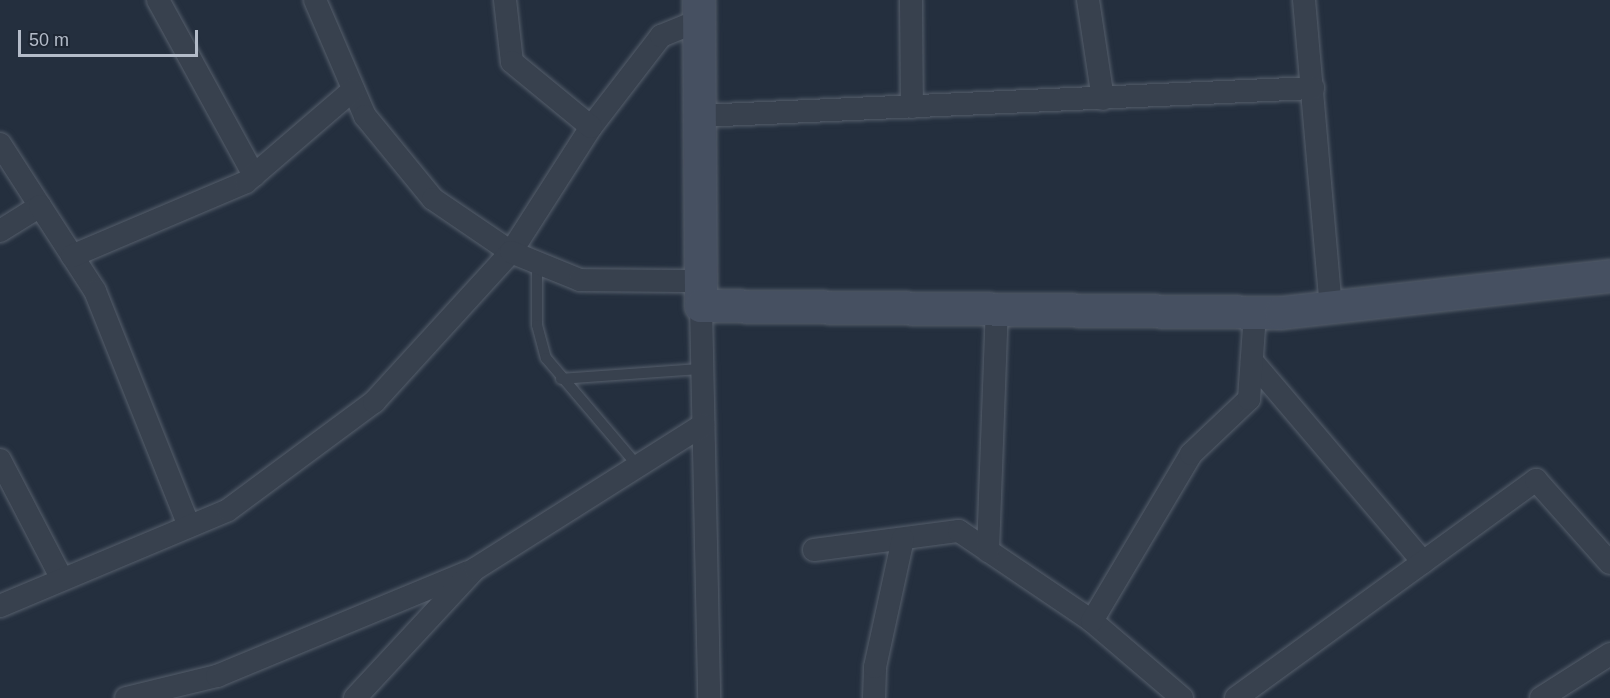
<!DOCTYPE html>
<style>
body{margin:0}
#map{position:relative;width:1610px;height:698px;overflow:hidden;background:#242f3e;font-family:Arial,sans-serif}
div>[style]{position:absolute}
.roads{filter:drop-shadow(0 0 2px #565f6c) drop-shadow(0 0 2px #565f6c)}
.lane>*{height:10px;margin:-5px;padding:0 5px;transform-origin:5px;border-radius:5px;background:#38414e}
.street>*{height:22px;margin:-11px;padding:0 11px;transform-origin:11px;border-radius:11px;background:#38414e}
.secondary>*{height:32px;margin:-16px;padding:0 16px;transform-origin:16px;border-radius:16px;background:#465061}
span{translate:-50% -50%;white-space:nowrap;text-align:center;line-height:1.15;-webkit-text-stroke:5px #1d2633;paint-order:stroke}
.scale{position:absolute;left:18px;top:30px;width:180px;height:27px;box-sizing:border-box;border:3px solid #b4bcc9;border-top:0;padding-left:8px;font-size:18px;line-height:21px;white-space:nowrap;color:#b4bcc9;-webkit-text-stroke:4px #1d2633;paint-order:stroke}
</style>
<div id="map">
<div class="roads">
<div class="lane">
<i style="left:537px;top:263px;width:62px;rotate:90deg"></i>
<i style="left:537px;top:325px;width:34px;rotate:75deg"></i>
<i style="left:546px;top:358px;width:142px;rotate:49.6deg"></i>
<i style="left:561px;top:379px;width:141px;rotate:-4.1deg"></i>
</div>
<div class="street">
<i style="left:158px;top:0;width:200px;rotate:61.3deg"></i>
<i style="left:315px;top:0;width:126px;rotate:66.7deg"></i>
<i style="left:365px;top:116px;width:107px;rotate:50.7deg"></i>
<i style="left:433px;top:199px;width:94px;rotate:34.2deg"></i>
<i style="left:511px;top:252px;width:148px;rotate:-57.4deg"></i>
<i style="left:591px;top:127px;width:115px;rotate:-52.4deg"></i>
<i style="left:661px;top:36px;width:42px;rotate:-22.3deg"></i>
<i style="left:505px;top:0;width:62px;rotate:83.6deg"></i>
<i style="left:512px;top:62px;width:102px;rotate:39.4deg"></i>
<i style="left:911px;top:0;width:107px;rotate:89.5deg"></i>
<i style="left:1088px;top:0;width:100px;rotate:81.4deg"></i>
<i style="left:1304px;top:0;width:311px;rotate:85deg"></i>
<i style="left:700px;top:116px;width:614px;rotate:-2.62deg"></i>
<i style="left:0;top:144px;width:74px;rotate:57.2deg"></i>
<i style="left:0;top:231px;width:47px;rotate:-32deg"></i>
<i style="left:40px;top:206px;width:101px;rotate:57.1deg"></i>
<i style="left:95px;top:291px;width:253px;rotate:68.2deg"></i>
<i style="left:72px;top:256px;width:189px;rotate:-23deg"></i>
<i style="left:246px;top:182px;width:141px;rotate:-40.7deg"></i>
<i style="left:701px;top:306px;width:392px;rotate:88.8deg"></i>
<i style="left:1252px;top:361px;width:264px;rotate:49.6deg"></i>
<i style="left:0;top:460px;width:134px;rotate:62.5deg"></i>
<i style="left:814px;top:550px;width:146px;rotate:-7.5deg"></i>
<i style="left:959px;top:531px;width:161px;rotate:34.1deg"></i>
<i style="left:988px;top:551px;width:242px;rotate:-87.9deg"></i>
<i style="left:0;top:606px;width:247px;rotate:-22.8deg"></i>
<i style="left:228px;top:510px;width:182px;rotate:-36.5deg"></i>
<i style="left:374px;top:402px;width:203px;rotate:-47.6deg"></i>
<i style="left:511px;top:252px;width:74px;rotate:22.1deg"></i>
<i style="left:580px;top:280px;width:121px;rotate:0.5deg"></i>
<i style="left:126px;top:698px;width:94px;rotate:-13.6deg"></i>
<i style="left:217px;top:676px;width:272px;rotate:-22.5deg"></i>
<i style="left:355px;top:698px;width:176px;rotate:-47.1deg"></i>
<i style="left:475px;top:569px;width:270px;rotate:-32.3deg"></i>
<i style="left:874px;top:698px;width:31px;rotate:-88deg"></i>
<i style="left:875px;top:667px;width:131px;rotate:-77.7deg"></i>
<i style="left:1182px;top:698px;width:118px;rotate:-139.5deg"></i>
<i style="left:1092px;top:621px;width:194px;rotate:-59.3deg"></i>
<i style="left:1191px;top:454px;width:80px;rotate:-43.5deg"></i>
<i style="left:1249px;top:399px;width:86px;rotate:-86deg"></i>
<i style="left:1236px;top:698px;width:371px;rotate:-36deg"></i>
<i style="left:1536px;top:480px;width:111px;rotate:48.3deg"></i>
<i style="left:1541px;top:698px;width:82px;rotate:-32.5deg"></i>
</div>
<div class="secondary">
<i style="left:699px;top:0;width:306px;rotate:89.6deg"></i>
<i style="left:701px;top:306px;width:580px;rotate:0.69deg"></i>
<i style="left:1281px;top:313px;width:331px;rotate:-6.4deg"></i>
</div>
</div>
<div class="scale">50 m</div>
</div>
